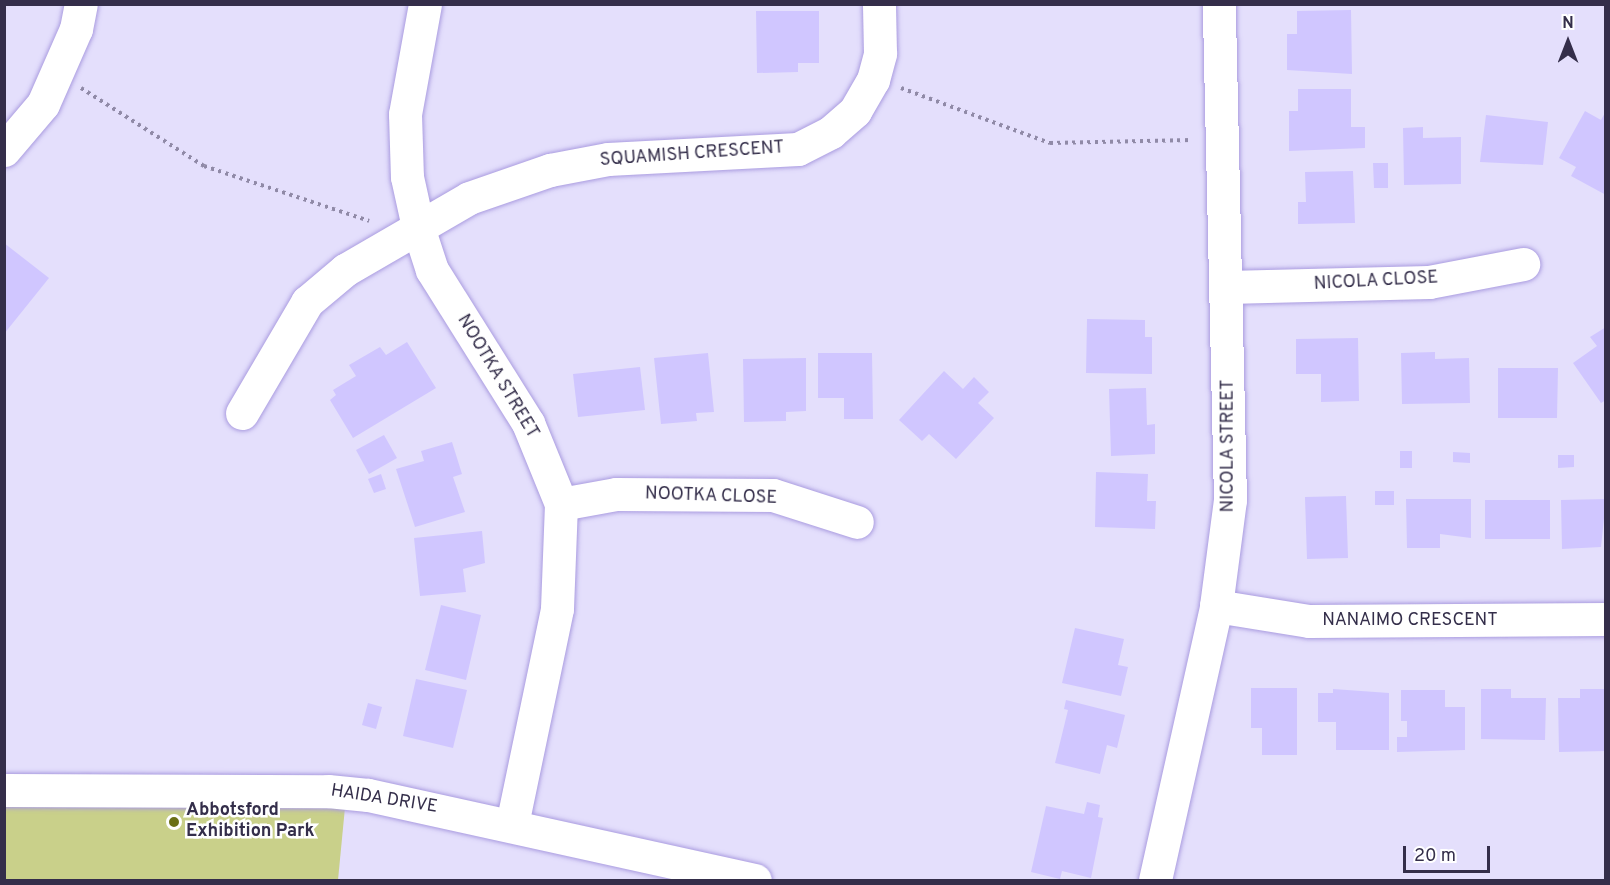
<!DOCTYPE html>
<style>
body{margin:0}
#map{position:relative;width:1610px;height:885px;overflow:hidden;background:#e4dffc;font-family:Overpass,sans-serif}
div>[style]{position:absolute}
.green>*{inset:0;background:#c9d08a}
.building>*{inset:0;background:#d0c6ff}
.path>*{height:4px;margin-top:-2px;transform-origin:0;background:repeating-linear-gradient(90deg,#908aa7 0 3px,transparent 0 7.5px)}
.roads{filter:drop-shadow(0 0 2px #aa9ce0) drop-shadow(0 0 2px #aa9ce0)}
.minor>*{height:33px;margin:-16.5px;padding:0 16.5px;transform-origin:16.5px;border-radius:16.5px;background:#fff}
.dots>*{width:16px;height:16px;translate:-50% -50%;box-sizing:border-box;border:3px solid #fff;border-radius:50%}
span{translate:-50% -50%;white-space:nowrap;text-align:center;line-height:1.15;-webkit-text-stroke:5px #fff;paint-order:stroke}
.street-label{font-size:18px;color:#342e4a}
.poi-label{font-size:18px;color:#342e4a;font-weight:700}
.left{translate:0 -50%;text-align:left}
.frame{position:absolute;inset:0;border:6px solid #342e4a;pointer-events:none}
.north{position:absolute;left:1538px;top:12px;width:60px;height:60px;-webkit-text-stroke:4px #fff;paint-order:stroke;rotate:0deg;font-size:16px;font-weight:700;line-height:24px;text-align:center;color:#342e4a}
.north::after{content:'';display:block;margin:auto;width:21px;height:27px;background:#342e4a;clip-path:polygon(50% 0,100% 100%,50% 72%,0 100%)}
.scale{position:absolute;left:1403px;top:846px;width:87px;height:27px;box-sizing:border-box;border:3px solid #342e4a;border-top:0;padding-left:8px;font-size:18px;line-height:21px;white-space:nowrap;color:#342e4a;-webkit-text-stroke:4px #fff;paint-order:stroke}
</style>
<div id="map">
<div class="green">
<i style="clip-path:polygon(4px 797px,346px 797px,338px 880px,5px 880px)"></i>
</div>
<div class="building">
<i style="clip-path:polygon(1351px 10px,1352px 74px,1287px 70px,1287px 34px,1297px 34px,1297px 11px)"></i>
<i style="clip-path:polygon(756px 11px,819px 11px,819px 63px,798px 63px,798px 72px,757px 73px)"></i>
<i style="clip-path:polygon(1298px 89px,1351px 89px,1351px 127px,1365px 127px,1365px 148px,1289px 151px,1289px 111px,1298px 111px)"></i>
<i style="clip-path:polygon(1585px 111px,1601px 120px,1606px 111px,1606px 195px,1571px 176px,1576px 167px,1559px 158px)"></i>
<i style="clip-path:polygon(1486px 115px,1548px 122px,1543px 165px,1480px 162px)"></i>
<i style="clip-path:polygon(1423px 127px,1423px 138px,1461px 137px,1461px 184px,1404px 185px,1403px 128px)"></i>
<i style="clip-path:polygon(1373px 163px,1388px 163px,1388px 188px,1374px 188px)"></i>
<i style="clip-path:polygon(1353px 171px,1355px 223px,1298px 224px,1298px 202px,1306px 202px,1305px 172px)"></i>
<i style="clip-path:polygon(4px 243px,49px 278px,4px 334px)"></i>
<i style="clip-path:polygon(1087px 319px,1145px 320px,1145px 337px,1152px 337px,1152px 374px,1086px 373px)"></i>
<i style="clip-path:polygon(1606px 327px,1606px 400px,1601px 403px,1573px 363px,1597px 346px,1590px 337px)"></i>
<i style="clip-path:polygon(1358px 338px,1359px 401px,1321px 402px,1321px 374px,1296px 374px,1296px 339px)"></i>
<i style="clip-path:polygon(407px 342px,436px 388px,353px 438px,330px 400px,336px 395px,333px 390px,356px 376px,349px 365px,380px 347px,386px 355px)"></i>
<i style="clip-path:polygon(1435px 352px,1435px 359px,1469px 358px,1470px 403px,1402px 404px,1401px 353px)"></i>
<i style="clip-path:polygon(708px 353px,714px 412px,696px 413px,697px 421px,661px 424px,654px 358px)"></i>
<i style="clip-path:polygon(818px 353px,872px 353px,873px 419px,844px 419px,844px 398px,818px 398px)"></i>
<i style="clip-path:polygon(806px 358px,806px 411px,786px 412px,786px 421px,744px 422px,743px 359px)"></i>
<i style="clip-path:polygon(640px 367px,645px 410px,578px 417px,573px 374px)"></i>
<i style="clip-path:polygon(1498px 368px,1558px 368px,1557px 418px,1498px 418px)"></i>
<i style="clip-path:polygon(944px 371px,963px 389px,974px 377px,989px 392px,978px 403px,994px 418px,956px 459px,929px 434px,922px 441px,899px 420px)"></i>
<i style="clip-path:polygon(1146px 388px,1147px 425px,1155px 424px,1155px 454px,1111px 456px,1109px 389px)"></i>
<i style="clip-path:polygon(384px 435px,397px 458px,369px 474px,356px 450px)"></i>
<i style="clip-path:polygon(452px 442px,462px 474px,453px 477px,465px 512px,415px 527px,396px 469px,424px 461px,421px 451px)"></i>
<i style="clip-path:polygon(1400px 451px,1412px 451px,1412px 468px,1400px 468px)"></i>
<i style="clip-path:polygon(1453px 452px,1470px 453px,1470px 463px,1453px 462px)"></i>
<i style="clip-path:polygon(1558px 455px,1574px 455px,1574px 467px,1558px 468px)"></i>
<i style="clip-path:polygon(1096px 472px,1148px 474px,1147px 501px,1156px 501px,1155px 529px,1095px 527px)"></i>
<i style="clip-path:polygon(381px 474px,386px 489px,374px 493px,368px 479px)"></i>
<i style="clip-path:polygon(1375px 491px,1394px 491px,1394px 505px,1375px 505px)"></i>
<i style="clip-path:polygon(1346px 496px,1348px 558px,1307px 559px,1305px 497px)"></i>
<i style="clip-path:polygon(1406px 499px,1471px 499px,1471px 538px,1440px 534px,1440px 548px,1407px 548px)"></i>
<i style="clip-path:polygon(1606px 499px,1601px 547px,1562px 549px,1561px 500px)"></i>
<i style="clip-path:polygon(1485px 500px,1550px 500px,1550px 539px,1485px 539px)"></i>
<i style="clip-path:polygon(482px 531px,485px 563px,463px 569px,466px 592px,420px 596px,414px 538px)"></i>
<i style="clip-path:polygon(441px 605px,481px 615px,466px 680px,425px 670px)"></i>
<i style="clip-path:polygon(1075px 628px,1124px 639px,1118px 665px,1128px 667px,1121px 696px,1062px 683px)"></i>
<i style="clip-path:polygon(416px 679px,467px 690px,453px 748px,403px 736px)"></i>
<i style="clip-path:polygon(1251px 688px,1297px 688px,1297px 755px,1262px 755px,1262px 728px,1251px 728px)"></i>
<i style="clip-path:polygon(1333px 689px,1389px 693px,1389px 750px,1336px 750px,1336px 722px,1318px 722px,1318px 693px,1333px 693px)"></i>
<i style="clip-path:polygon(1481px 689px,1511px 689px,1511px 698px,1546px 698px,1545px 740px,1481px 739px)"></i>
<i style="clip-path:polygon(1580px 689px,1606px 689px,1606px 751px,1559px 752px,1558px 698px,1580px 698px)"></i>
<i style="clip-path:polygon(1401px 690px,1445px 690px,1445px 707px,1465px 707px,1465px 750px,1397px 752px,1397px 737px,1407px 737px,1407px 721px,1401px 721px)"></i>
<i style="clip-path:polygon(1066px 700px,1125px 715px,1117px 748px,1107px 745px,1100px 774px,1055px 763px,1068px 710px,1064px 709px)"></i>
<i style="clip-path:polygon(368px 703px,382px 707px,376px 729px,362px 725px)"></i>
<i style="clip-path:polygon(1087px 802px,1100px 805px,1098px 817px,1103px 818px,1091px 878px,1062px 871px,1060px 879px,1031px 872px,1046px 806px,1084px 814px)"></i>
</div>
<div class="path">
<i style="left:81px;top:88px;width:146px;rotate:32.4deg"></i>
<i style="left:204px;top:166px;width:174px;rotate:18.4deg"></i>
<i style="left:901px;top:88px;width:159px;rotate:20.3deg"></i>
<i style="left:1050px;top:143px;width:142px;rotate:-1.2deg"></i>
</div>
<div class="roads">
<div class="minor">
<i style="left:425px;top:4px;width:112px;rotate:100.3deg"></i>
<i style="left:405px;top:114px;width:63px;rotate:88.2deg"></i>
<i style="left:407px;top:177px;width:51px;rotate:77.6deg"></i>
<i style="left:418px;top:227px;width:45px;rotate:72deg"></i>
<i style="left:432px;top:270px;width:181px;rotate:57.9deg"></i>
<i style="left:528px;top:423px;width:87px;rotate:67.8deg"></i>
<i style="left:561px;top:504px;width:105px;rotate:92.2deg"></i>
<i style="left:557px;top:609px;width:220px;rotate:101.8deg"></i>
<i style="left:4px;top:150px;width:60px;rotate:-49.7deg"></i>
<i style="left:43px;top:104px;width:82px;rotate:-66.3deg"></i>
<i style="left:76px;top:29px;width:25px;rotate:-79deg"></i>
<i style="left:1227px;top:287px;width:202px;rotate:-1.4deg"></i>
<i style="left:1429px;top:282px;width:96px;rotate:-10.8deg"></i>
<i style="left:242px;top:413px;width:129px;rotate:-59.6deg"></i>
<i style="left:307px;top:302px;width:50px;rotate:-40.1deg"></i>
<i style="left:345px;top:270px;width:143px;rotate:-30.1deg"></i>
<i style="left:469px;top:198px;width:86px;rotate:-19.1deg"></i>
<i style="left:550px;top:170px;width:59px;rotate:-10.7deg"></i>
<i style="left:608px;top:159px;width:190px;rotate:-3deg"></i>
<i style="left:798px;top:149px;width:37px;rotate:-27deg"></i>
<i style="left:831px;top:132px;width:32px;rotate:-41deg"></i>
<i style="left:855px;top:111px;width:36px;rotate:-60deg"></i>
<i style="left:873px;top:80px;width:28px;rotate:-75deg"></i>
<i style="left:880px;top:53px;width:49px;rotate:-91.2deg"></i>
<i style="left:561px;top:504px;width:56px;rotate:-10.3deg"></i>
<i style="left:616px;top:494px;width:157px;rotate:0.4deg"></i>
<i style="left:773px;top:495px;width:88px;rotate:17.8deg"></i>
<i style="left:1216px;top:606px;width:94px;rotate:9.2deg"></i>
<i style="left:1309px;top:621px;width:297px;rotate:-0.4deg"></i>
<i style="left:4px;top:790px;width:324px;rotate:0.2deg"></i>
<i style="left:328px;top:791px;width:40px;rotate:5.7deg"></i>
<i style="left:368px;top:795px;width:396px;rotate:12.4deg"></i>
<i style="left:1155px;top:880px;width:281px;rotate:-77.4deg"></i>
<i style="left:1216px;top:606px;width:107px;rotate:-82.5deg"></i>
<i style="left:1230px;top:500px;width:496px;rotate:-91.3deg"></i>
</div>
</div>
<div class="dots">
<i style="left:174px;top:822px;background:#6a6f15"></i>
</div>
<div class="street-label">
<span style="left:692px;top:155px;rotate:-4deg">SQUAMISH CRESCENT</span>
<span style="left:1376px;top:282px;rotate:-3deg">NICOLA CLOSE</span>
<span style="left:497px;top:377px;rotate:59deg">NOOTKA STREET</span>
<span style="left:1229px;top:446px;rotate:-90deg">NICOLA STREET</span>
<span style="left:711px;top:497px;rotate:2deg">NOOTKA CLOSE</span>
<span style="left:1410px;top:621px">NANAIMO CRESCENT</span>
<span style="left:384px;top:800px;rotate:9deg">HAIDA DRIVE</span>
</div>
<div class="poi-label">
<span class="left" style="left:186px;top:822px">Abbotsford<br>Exhibition Park</span>
</div>
<div class="frame"></div>
<div class="north">N</div>
<div class="scale">20 m</div>
</div>
